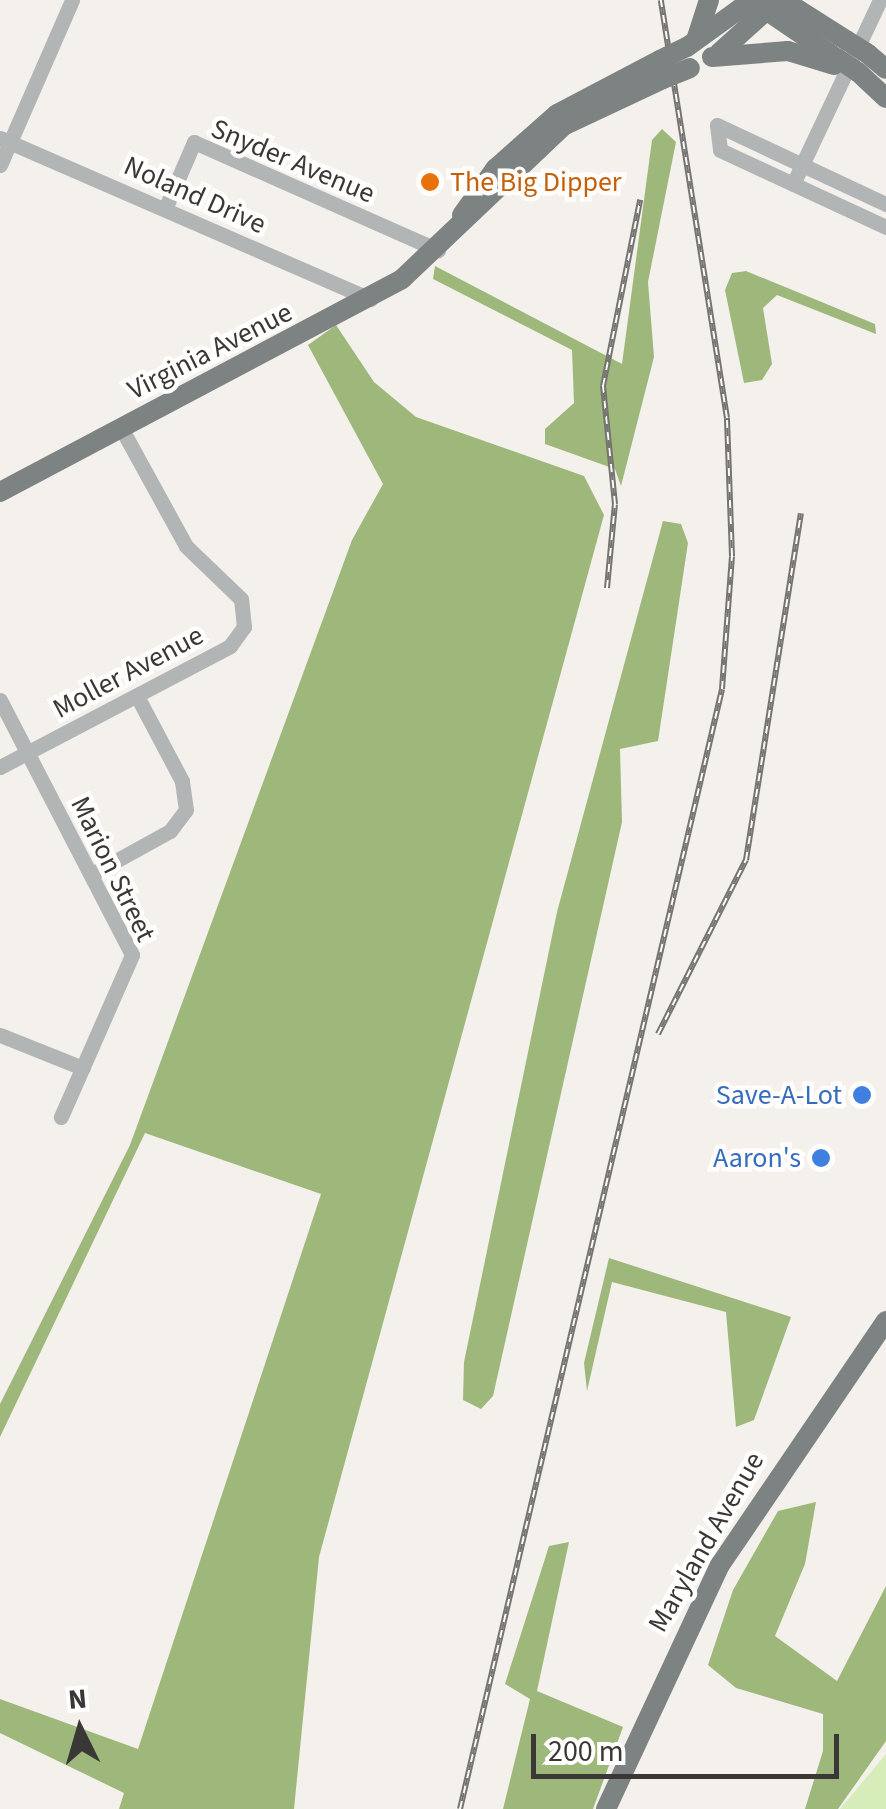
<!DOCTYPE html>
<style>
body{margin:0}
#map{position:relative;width:886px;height:1809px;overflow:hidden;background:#f4f0eb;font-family:"Source Sans 3",sans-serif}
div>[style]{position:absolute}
.green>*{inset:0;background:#d6ecb9}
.forest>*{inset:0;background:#9eb87b}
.minor>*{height:15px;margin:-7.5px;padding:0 7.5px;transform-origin:7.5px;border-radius:7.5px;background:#b2b5b5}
.major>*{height:20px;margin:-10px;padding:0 10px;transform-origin:10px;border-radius:10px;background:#7d8283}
.rail>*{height:6px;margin-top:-3px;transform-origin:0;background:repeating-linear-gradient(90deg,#fffefd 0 8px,#767471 0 16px);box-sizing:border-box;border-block:2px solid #767471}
.major-bridge>*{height:20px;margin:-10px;padding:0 10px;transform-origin:10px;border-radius:10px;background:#7d8283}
.dots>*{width:28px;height:28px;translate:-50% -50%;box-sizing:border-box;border:5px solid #fffefd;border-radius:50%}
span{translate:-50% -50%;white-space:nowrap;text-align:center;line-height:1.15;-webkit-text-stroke:9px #fffefd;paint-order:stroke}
.street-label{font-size:28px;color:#393836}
.food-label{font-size:28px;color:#c56008}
.left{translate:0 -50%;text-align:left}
.shop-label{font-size:28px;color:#366cbe}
.right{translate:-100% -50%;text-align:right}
.north{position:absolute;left:30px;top:1679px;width:100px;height:100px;-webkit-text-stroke:8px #fffefd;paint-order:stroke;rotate:355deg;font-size:28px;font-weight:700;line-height:40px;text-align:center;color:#393836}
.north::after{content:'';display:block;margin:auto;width:35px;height:45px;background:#393836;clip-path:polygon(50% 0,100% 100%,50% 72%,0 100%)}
.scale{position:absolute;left:531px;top:1734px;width:308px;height:45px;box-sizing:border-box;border:5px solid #393836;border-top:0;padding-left:12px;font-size:30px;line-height:35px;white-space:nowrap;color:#393836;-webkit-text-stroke:8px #fffefd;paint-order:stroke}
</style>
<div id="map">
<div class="green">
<i style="clip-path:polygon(886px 1754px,886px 1809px,840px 1809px)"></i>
</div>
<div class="forest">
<i style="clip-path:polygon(662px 129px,676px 142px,648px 282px,654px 357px,621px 486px,615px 469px,545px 444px,545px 429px,574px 403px,572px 350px,433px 279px,435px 266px,622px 364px,652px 140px)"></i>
<i style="clip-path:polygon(746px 271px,875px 324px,876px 334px,777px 295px,763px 308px,772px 364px,762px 380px,744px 383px,725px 290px,732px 273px)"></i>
<i style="clip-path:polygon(336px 325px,374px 382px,416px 417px,584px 476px,604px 515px,319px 1557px,294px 1809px,119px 1809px,124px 1793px,0 1733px,0 1699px,138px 1749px,321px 1194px,145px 1133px,0 1437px,0 1404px,130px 1145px,352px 540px,383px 484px,308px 345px)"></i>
<i style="clip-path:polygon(663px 521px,681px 524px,688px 543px,658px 741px,620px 749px,622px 822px,493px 1396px,481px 1409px,463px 1400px,464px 1362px,557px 912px)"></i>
<i style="clip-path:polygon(609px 1258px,791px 1317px,754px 1420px,736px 1427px,726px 1312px,612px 1282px,587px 1391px,584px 1363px)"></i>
<i style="clip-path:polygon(816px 1502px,805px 1564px,775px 1636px,837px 1681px,886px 1586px,886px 1741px,838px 1809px,805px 1809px,823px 1751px,823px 1714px,736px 1688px,708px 1665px,733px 1590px,778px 1511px)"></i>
<i style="clip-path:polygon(569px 1542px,537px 1691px,623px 1727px,593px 1809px,503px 1809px,530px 1699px,505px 1684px,549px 1546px)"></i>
</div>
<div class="minor">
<i style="left:717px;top:125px;width:25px;rotate:83deg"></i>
<i style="left:720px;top:150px;width:183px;rotate:24.9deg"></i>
<i style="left:717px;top:125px;width:187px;rotate:25.1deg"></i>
<i style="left:0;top:138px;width:404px;rotate:23.5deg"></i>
<i style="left:0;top:165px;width:180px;rotate:-66.4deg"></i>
<i style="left:793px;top:184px;width:204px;rotate:-64.7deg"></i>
<i style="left:165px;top:209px;width:73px;rotate:-66.6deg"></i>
<i style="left:194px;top:142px;width:267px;rotate:23.9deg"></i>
<i style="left:0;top:700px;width:287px;rotate:62.6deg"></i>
<i style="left:132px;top:955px;width:177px;rotate:113.7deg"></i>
<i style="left:0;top:767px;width:260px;rotate:-27.7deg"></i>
<i style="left:230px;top:646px;width:24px;rotate:-54deg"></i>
<i style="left:244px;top:627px;width:28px;rotate:-96deg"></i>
<i style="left:241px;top:599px;width:76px;rotate:-136.1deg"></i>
<i style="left:186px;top:546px;width:135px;rotate:-118.8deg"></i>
<i style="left:92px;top:874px;width:89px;rotate:-28.9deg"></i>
<i style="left:170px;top:831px;width:26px;rotate:-53deg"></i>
<i style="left:186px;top:810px;width:29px;rotate:-98deg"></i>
<i style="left:182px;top:781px;width:96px;rotate:-117.9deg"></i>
<i style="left:0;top:1035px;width:89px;rotate:21.7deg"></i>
</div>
<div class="major">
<i style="left:751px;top:0;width:98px;rotate:34.2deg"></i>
<i style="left:783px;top:0;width:75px;rotate:32.4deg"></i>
<i style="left:696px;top:40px;width:42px;rotate:-72deg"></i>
<i style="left:687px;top:47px;width:80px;rotate:-35.9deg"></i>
<i style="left:719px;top:53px;width:79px;rotate:-41.9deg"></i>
<i style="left:868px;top:54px;width:23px;rotate:40deg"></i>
<i style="left:712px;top:57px;width:76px;rotate:-4.5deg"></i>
<i style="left:788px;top:51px;width:48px;rotate:16.9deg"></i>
<i style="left:858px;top:72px;width:38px;rotate:43deg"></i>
<i style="left:462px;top:215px;width:57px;rotate:-54.3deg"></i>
<i style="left:495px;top:169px;width:83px;rotate:-41.6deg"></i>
<i style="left:557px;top:114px;width:116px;rotate:-27.7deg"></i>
<i style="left:0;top:492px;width:455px;rotate:-27.9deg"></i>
<i style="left:402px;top:279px;width:222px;rotate:-43.5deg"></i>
<i style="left:563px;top:126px;width:110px;rotate:-25.2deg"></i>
<i style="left:606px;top:1809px;width:269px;rotate:-65deg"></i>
<i style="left:720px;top:1565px;width:295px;rotate:-55.8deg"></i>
</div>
<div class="rail">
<i style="left:607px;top:588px;width:84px;rotate:-84.6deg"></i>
<i style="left:615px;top:504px;width:119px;rotate:-95.8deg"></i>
<i style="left:603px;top:386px;width:190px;rotate:-78.7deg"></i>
<i style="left:658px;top:1034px;width:195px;rotate:-63.2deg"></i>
<i style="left:746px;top:860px;width:351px;rotate:-81deg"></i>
<i style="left:460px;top:1809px;width:1150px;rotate:-76.83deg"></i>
<i style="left:722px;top:689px;width:133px;rotate:-85.7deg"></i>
<i style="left:732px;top:556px;width:138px;rotate:-92.1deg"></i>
<i style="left:727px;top:418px;width:423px;rotate:-99deg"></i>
</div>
<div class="major-bridge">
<i style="left:846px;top:40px;width:26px;rotate:32deg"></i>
<i style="left:837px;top:58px;width:25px;rotate:34deg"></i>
<i style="left:660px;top:60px;width:30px;rotate:-26deg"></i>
<i style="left:663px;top:79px;width:29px;rotate:-22deg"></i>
</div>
<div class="dots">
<i style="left:430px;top:182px;background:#e8710a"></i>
<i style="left:862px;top:1095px;background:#3f7fe0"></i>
<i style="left:821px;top:1158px;background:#3f7fe0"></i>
</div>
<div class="street-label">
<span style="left:293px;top:161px;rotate:23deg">Snyder Avenue</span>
<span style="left:195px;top:195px;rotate:24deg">Noland Drive</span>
<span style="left:210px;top:351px;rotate:-27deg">Virginia Avenue</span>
<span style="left:128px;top:672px;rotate:-28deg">Moller Avenue</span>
<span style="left:113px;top:869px;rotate:64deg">Marion Street</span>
<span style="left:706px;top:1542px;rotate:-60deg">Maryland Avenue</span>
</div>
<div class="food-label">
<span class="left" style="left:450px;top:182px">The Big Dipper</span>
</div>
<div class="shop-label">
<span class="right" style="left:842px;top:1095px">Save-A-Lot</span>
<span class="right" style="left:801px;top:1158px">Aaron's</span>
</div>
<div class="north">N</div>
<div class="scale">200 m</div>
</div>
